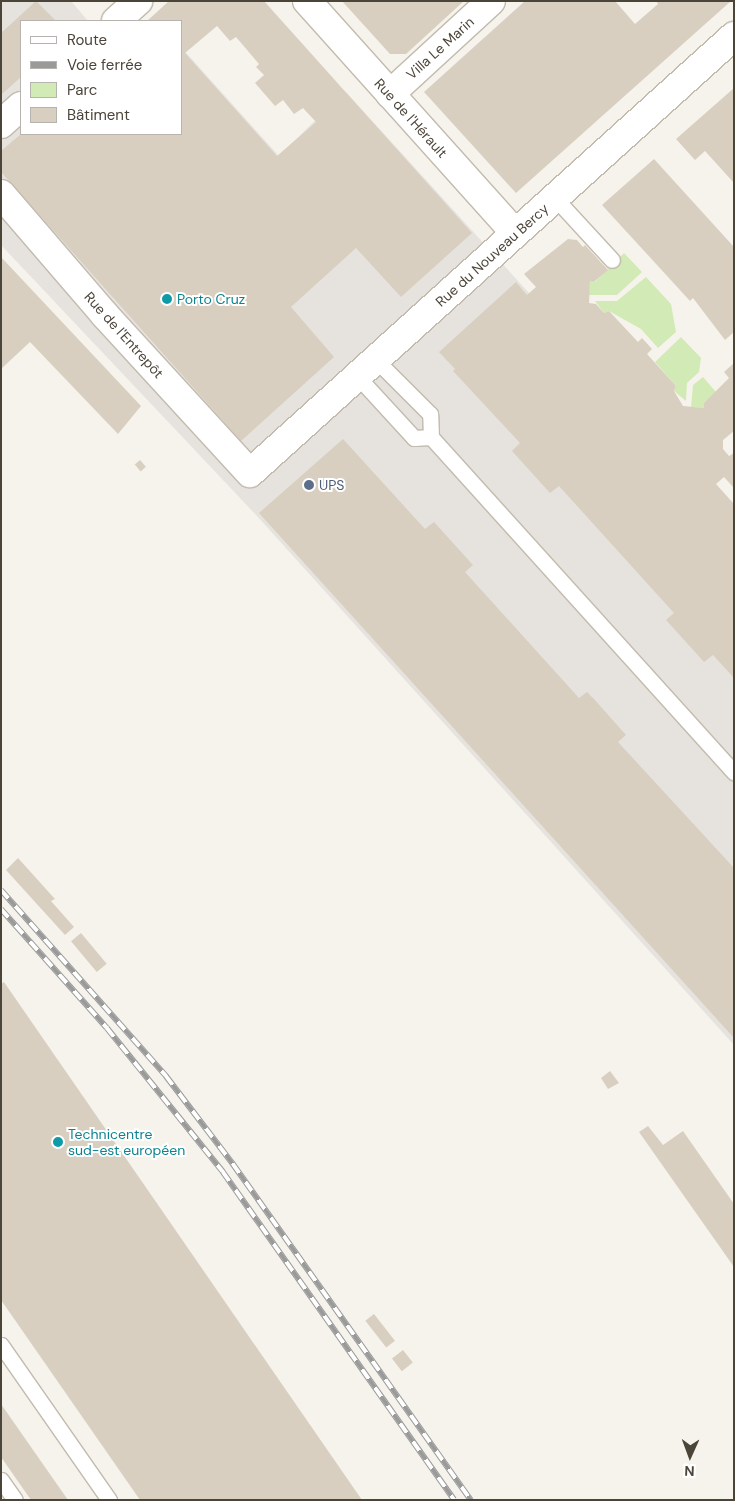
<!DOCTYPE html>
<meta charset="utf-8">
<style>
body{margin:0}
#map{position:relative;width:735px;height:1501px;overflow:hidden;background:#f6f3ec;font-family:"DM Sans",sans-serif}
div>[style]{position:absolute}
.industrial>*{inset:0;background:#e6e2dd}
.green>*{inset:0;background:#d2eab5}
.building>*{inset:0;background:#d8cfc1;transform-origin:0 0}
.roads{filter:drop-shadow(1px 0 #c2bbae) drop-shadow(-1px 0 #c2bbae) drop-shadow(0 1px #c2bbae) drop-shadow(0 -1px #c2bbae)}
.service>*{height:15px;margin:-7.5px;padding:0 7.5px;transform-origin:7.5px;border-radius:7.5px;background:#fff}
.minor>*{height:28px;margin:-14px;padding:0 14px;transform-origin:14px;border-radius:14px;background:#fff}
.rail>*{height:5.5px;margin-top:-2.75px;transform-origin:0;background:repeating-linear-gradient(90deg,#fff 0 11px,#9a9a9a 0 22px);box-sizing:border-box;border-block:1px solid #9a9a9a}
.dots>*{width:14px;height:14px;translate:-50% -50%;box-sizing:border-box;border:2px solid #fff;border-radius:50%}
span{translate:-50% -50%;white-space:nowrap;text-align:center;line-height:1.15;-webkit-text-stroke:4px #fff;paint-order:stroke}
.street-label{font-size:14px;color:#4b4439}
.culture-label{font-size:14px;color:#0d838f}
.left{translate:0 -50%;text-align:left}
.service-label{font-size:14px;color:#4e5e75}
.frame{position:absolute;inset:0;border:2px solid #4b4439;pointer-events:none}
.legend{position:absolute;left:20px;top:20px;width:162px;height:115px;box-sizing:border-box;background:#fff;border:1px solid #b7b4b0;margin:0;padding:6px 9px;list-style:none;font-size:15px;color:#4b4439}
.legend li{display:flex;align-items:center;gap:10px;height:25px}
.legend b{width:25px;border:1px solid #b7b4b0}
.north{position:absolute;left:665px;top:1431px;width:50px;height:50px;-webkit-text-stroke:4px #fff;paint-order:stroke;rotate:182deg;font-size:14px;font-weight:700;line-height:20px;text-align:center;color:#4b4439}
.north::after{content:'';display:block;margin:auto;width:18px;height:22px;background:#4b4439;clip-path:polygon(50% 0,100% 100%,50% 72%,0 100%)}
</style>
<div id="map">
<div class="industrial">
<i style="clip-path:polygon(1px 1px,71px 1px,88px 21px,21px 21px,21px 134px,181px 134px,181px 47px,279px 156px,345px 91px,734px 518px,734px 1045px,257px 516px,1px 245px)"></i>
</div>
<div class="green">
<i style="clip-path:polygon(624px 253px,642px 272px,617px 295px,589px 295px,590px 281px,595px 282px)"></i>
<i style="clip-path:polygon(646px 277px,671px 304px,676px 332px,658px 348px,641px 329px,609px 311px,604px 313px,595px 301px,617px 301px)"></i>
<i style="clip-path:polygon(681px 337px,701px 358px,699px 372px,687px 383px,686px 401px,674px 391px,676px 386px,655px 362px)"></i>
<i style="clip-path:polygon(703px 377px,716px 392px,704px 403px,704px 408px,691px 407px,693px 385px)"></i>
</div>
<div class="building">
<i style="clip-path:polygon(36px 1px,56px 21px,21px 21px,21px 77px,1px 95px,1px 33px)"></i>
<i style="clip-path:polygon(evenodd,169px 1px,264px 1px,472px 233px,401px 297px,356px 248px,291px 307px,334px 357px,241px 441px,1px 172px,1px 151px,21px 134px,181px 134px,181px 21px,147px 21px,169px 1px,217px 26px,230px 41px,236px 37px,259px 64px,256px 67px,264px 75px,255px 83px,275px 106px,283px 100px,294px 114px,303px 108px,316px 122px,277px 156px,185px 53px,217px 26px)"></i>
<i style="clip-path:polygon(342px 1px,464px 1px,406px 54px,390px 54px)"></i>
<i style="clip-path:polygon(525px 1px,615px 1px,635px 24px,658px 4px,656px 1px,731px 1px,516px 193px,424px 92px)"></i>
<i style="clip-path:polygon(734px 88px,734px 183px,705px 151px,695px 160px,676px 139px)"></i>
<i style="clip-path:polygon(654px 159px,734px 247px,734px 332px,725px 340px,693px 298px,690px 301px,602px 205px)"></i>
<i style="clip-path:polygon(568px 239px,577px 240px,583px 247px,585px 245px,608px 270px,594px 282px,590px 281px,589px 303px,596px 304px,604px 313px,609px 311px,638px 342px,642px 338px,652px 349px,647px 354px,676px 386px,674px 391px,683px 406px,704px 408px,704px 403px,729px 378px,724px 372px,734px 363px,734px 431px,723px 440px,723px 449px,729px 456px,734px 453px,734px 488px,724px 477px,716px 484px,734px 504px,734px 678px,713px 655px,704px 662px,666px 620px,674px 613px,559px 486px,550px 493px,512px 451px,520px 443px,453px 371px,455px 369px,439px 352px,516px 282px,527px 295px,536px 287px,524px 274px)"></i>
<i style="clip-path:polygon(1px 257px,141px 406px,118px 434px,30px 342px,1px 369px)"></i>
<i style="clip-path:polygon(343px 439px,425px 529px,434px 522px,473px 565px,465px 572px,579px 698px,587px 692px,594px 699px,626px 735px,618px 742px,734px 868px,734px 1038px,259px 513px)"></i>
<i style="left:140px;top:460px;width:9px;height:7px;rotate:49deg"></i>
<i style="clip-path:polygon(18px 858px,55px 899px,51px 901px,74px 927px,65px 935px,6px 870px)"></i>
<i style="left:81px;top:933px;width:40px;height:13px;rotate:50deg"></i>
<i style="clip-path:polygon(4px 982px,362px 1500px,140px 1500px,1px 1300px,1px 984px)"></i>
<i style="clip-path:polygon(610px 1071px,619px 1083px,608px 1089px,601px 1078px)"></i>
<i style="clip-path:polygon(648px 1126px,663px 1145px,683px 1131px,734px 1204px,734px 1267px,639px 1132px)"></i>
<i style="left:374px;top:1314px;width:34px;height:11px;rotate:52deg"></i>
<i style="left:403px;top:1350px;width:16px;height:14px;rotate:52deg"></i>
<i style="clip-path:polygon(1px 1404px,68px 1500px,31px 1500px,1px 1457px)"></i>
</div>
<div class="roads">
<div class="service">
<i style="left:555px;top:198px;width:84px;rotate:47.4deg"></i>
<i style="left:358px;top:377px;width:83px;rotate:47.4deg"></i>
<i style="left:414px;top:438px;width:17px;rotate:-3deg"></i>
<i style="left:431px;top:437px;width:23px;rotate:-92deg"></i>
<i style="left:430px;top:414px;width:75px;rotate:-135deg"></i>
<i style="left:431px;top:437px;width:452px;rotate:47.9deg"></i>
<i style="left:1px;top:1345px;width:189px;rotate:55.1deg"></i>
<i style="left:1px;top:1480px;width:24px;rotate:55deg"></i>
</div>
<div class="minor">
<i style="left:307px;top:1px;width:312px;rotate:48.1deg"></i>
<i style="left:116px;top:21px;width:30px;rotate:-42deg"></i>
<i style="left:390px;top:94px;width:137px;rotate:-42.6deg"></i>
<i style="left:1px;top:124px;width:27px;rotate:-42deg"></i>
<i style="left:1px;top:194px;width:160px;rotate:49.3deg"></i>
<i style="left:105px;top:315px;width:214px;rotate:47.5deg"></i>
<i style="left:250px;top:473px;width:652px;rotate:-42.08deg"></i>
</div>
</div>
<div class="rail">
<i style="left:1px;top:890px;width:249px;rotate:48.4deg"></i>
<i style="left:166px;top:1076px;width:111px;rotate:52.7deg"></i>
<i style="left:233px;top:1164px;width:412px;rotate:54.7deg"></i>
<i style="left:1px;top:909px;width:159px;rotate:48.3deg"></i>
<i style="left:107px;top:1028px;width:185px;rotate:51.1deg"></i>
<i style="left:223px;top:1172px;width:401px;rotate:54.8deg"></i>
</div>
<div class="dots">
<i style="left:167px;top:299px;background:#0f9aa8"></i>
<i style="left:309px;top:485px;background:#5c6f8a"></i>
<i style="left:58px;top:1142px;background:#0f9aa8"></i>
</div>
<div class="street-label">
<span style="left:440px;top:48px;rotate:-42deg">Villa Le Marin</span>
<span style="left:411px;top:118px;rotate:48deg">Rue de l'Hérault</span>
<span style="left:492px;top:255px;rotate:-42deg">Rue du Nouveau Bercy</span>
<span style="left:124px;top:335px;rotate:48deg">Rue de l'Entrepôt</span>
</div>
<div class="culture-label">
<span class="left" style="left:177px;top:299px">Porto Cruz</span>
<span class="left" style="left:68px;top:1142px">Technicentre<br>sud-est européen</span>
</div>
<div class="service-label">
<span class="left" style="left:319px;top:485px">UPS</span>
</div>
<div class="frame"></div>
<ul class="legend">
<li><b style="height:6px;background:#fff"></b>Route</li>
<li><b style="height:6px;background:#9a9a9a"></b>Voie ferrée</li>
<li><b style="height:14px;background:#d2eab5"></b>Parc</li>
<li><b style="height:14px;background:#d8cfc1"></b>Bâtiment</li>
</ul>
<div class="north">N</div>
</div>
